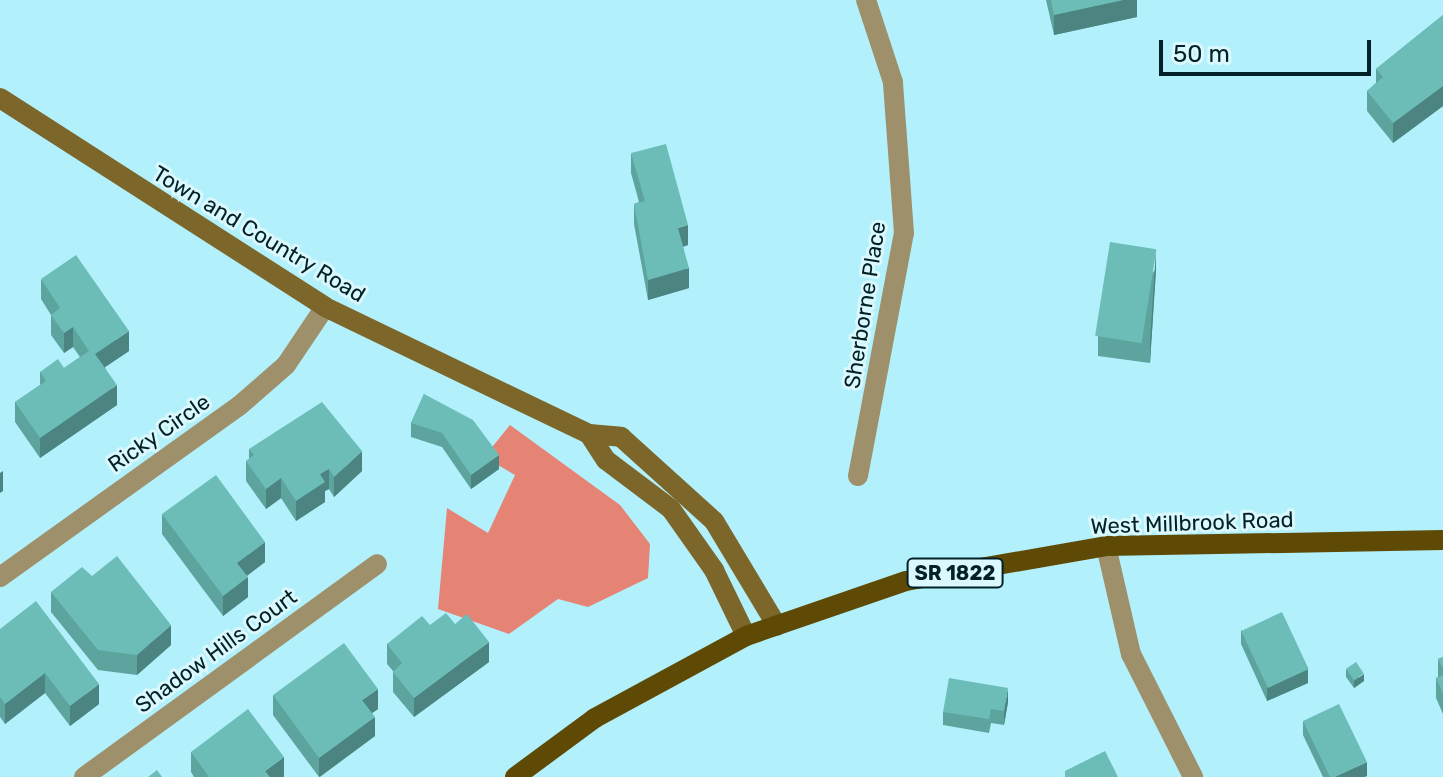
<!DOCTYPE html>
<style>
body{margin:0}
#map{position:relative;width:1443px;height:777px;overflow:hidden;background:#b2f1fc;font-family:Rubik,sans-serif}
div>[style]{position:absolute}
.forest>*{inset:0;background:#e58374}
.street>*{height:20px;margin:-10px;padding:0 10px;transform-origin:10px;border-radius:10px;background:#9e906a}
.secondary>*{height:20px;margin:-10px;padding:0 10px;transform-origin:10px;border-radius:10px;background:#7c662a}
.primary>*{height:20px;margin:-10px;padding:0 10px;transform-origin:10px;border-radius:10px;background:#5f4a05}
.wall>*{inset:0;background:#5da39e}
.shaded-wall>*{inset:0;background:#4c8481}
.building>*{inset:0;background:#6cbdb8;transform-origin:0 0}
span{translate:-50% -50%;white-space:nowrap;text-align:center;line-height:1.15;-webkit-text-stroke:6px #daf8fd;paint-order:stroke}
.shield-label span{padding:2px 6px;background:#daf8fd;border:2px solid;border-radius:6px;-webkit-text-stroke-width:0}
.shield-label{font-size:20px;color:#002126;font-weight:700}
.street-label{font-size:22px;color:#002126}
.scale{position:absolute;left:1159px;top:40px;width:212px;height:36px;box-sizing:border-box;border:4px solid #002126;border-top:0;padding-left:10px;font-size:24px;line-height:28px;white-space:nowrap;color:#002126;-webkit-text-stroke:6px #daf8fd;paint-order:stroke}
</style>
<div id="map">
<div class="forest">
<i style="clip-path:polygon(510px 425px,620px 505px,650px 544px,648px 578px,588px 607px,558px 599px,509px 634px,438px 609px,447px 508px,488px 533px,515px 475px,484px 457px)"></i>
</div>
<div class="street">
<i style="left:858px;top:476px;width:247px;rotate:-79.3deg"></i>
<i style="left:904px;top:233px;width:151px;rotate:-94.2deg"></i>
<i style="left:893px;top:82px;width:86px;rotate:-108.2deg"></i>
<i style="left:1106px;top:546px;width:111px;rotate:77deg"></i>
<i style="left:1131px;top:654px;width:138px;rotate:63.2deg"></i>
<i style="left:0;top:577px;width:294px;rotate:-35.6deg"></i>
<i style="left:239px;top:406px;width:62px;rotate:-41.1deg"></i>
<i style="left:286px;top:365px;width:70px;rotate:-56.1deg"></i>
<i style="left:84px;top:777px;width:362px;rotate:-36deg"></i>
</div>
<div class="secondary">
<i style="left:0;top:98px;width:386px;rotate:32.7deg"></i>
<i style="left:325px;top:307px;width:293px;rotate:25.7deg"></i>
<i style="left:589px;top:434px;width:32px;rotate:5deg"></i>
<i style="left:621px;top:437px;width:125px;rotate:42.1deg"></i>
<i style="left:714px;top:521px;width:122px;rotate:59deg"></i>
<i style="left:589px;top:434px;width:31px;rotate:57deg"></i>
<i style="left:606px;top:460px;width:81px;rotate:37deg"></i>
<i style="left:671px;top:509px;width:75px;rotate:54.8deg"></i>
<i style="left:714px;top:570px;width:73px;rotate:64.1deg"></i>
</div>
<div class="primary">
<i style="left:515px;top:777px;width:99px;rotate:-36.4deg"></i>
<i style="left:595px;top:718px;width:172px;rotate:-28.5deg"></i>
<i style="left:746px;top:636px;width:169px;rotate:-19deg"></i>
<i style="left:906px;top:581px;width:203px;rotate:-9.9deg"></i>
<i style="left:1106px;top:546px;width:337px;rotate:-1deg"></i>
</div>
<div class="wall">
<i style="clip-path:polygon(1046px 0,1137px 0,1137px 17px,1054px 35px)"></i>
<i style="clip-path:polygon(1443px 15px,1443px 106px,1393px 143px,1367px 111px,1367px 91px,1376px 83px,1376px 69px)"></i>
<i style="clip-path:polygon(631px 153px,688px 245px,683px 247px,689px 288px,648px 300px,634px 224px,634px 204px,639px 202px,631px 173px)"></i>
<i style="clip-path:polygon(1156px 269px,1150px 363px,1098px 356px,1098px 336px)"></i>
<i style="clip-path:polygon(41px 279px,129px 351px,105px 367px,117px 405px,40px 458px,15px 422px,15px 402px,40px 385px,40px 372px,64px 368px,80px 357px,73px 347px,64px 353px,51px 335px,51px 315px,41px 299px)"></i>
<i style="clip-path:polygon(424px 394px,499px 469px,471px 489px,442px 447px,411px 437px,411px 423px)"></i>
<i style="clip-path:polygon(249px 449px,362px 471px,334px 497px,329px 489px,325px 491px,325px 502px,296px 521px,281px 498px,266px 509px,246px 481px,246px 461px,249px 459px)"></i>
<i style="clip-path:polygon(162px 514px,265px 562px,247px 576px,248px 597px,223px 616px,162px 534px)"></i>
<i style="clip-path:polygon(51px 592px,171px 645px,137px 675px,98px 670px,51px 612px)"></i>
<i style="clip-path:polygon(430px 625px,489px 662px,414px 717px,393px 692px,393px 671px,387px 664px,387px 644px)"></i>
<i style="clip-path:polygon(0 629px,99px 704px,70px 726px,45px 693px,5px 724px,0 717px)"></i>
<i style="clip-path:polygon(1241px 630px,1308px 683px,1267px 701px,1241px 644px)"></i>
<i style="clip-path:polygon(1443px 657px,1443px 714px,1436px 698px,1436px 678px,1438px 677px,1438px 659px)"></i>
<i style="clip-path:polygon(1346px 669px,1364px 681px,1354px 688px,1346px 677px)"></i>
<i style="clip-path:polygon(273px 695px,378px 709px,372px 713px,375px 736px,320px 777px,319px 777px,273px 715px)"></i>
<i style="clip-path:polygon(1008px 702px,1004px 725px,991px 723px,989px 733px,943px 725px,943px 712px)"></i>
<i style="clip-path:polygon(1303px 721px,1367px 776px,1364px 777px,1323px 777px,1303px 735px)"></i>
<i style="clip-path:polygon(191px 752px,284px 777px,194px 777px,191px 772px)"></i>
</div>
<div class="shaded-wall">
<i style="clip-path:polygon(1123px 0,1137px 0,1137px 17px,1054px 35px,1054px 15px)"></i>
<i style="clip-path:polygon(1443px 86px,1443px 106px,1393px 143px,1393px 123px)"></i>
<i style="clip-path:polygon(688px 225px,688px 245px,678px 248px,678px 228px)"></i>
<i style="clip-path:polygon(1156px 249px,1156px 269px,1150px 363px,1150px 343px)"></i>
<i style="clip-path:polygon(689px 268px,689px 288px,648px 300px,648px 280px)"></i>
<i style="clip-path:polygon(73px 327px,73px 347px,64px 353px,64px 333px)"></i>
<i style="clip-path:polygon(129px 331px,129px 351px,95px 374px,95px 354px)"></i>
<i style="clip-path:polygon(117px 385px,117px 405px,40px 458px,40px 438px)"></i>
<i style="clip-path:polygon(362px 451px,362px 471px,334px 497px,334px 477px)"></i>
<i style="clip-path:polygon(499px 455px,499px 469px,471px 489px,471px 475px)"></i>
<i style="clip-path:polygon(329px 469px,329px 489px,325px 491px,325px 502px,296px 521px,296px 501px,320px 474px)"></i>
<i style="clip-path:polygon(3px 471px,3px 491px,0 493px,0 473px)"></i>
<i style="clip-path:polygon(281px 478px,281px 498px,266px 509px,266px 489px)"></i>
<i style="clip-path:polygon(265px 542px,265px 562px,237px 583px,237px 563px)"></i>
<i style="clip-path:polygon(248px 577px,248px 597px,223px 616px,223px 596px)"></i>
<i style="clip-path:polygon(171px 625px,171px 645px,137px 675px,137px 655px)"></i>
<i style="clip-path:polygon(489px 642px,489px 662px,414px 717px,414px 698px)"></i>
<i style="clip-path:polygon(1308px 669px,1308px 683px,1267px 701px,1267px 687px)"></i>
<i style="clip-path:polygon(45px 673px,45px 693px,5px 724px,5px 704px)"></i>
<i style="clip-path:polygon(1364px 674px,1364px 681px,1354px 688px,1354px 681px)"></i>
<i style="clip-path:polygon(99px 684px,99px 704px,70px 726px,70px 706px)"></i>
<i style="clip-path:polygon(1008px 688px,1008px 702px,1004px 725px,1004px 711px)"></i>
<i style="clip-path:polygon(378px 689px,378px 709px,362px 720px,362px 700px)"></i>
<i style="clip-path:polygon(375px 717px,375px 736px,319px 777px,319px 758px)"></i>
<i style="clip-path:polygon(284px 757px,284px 777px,265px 777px,265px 771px)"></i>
<i style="clip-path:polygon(1367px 762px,1367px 776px,1364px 777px,1335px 777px)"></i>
</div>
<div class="building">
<i style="clip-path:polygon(1051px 0,1123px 0,1054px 15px)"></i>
<i style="clip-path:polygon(1443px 15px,1443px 86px,1393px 123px,1367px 91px,1383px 77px,1376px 69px)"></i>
<i style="clip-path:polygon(666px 144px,688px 225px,678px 228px,689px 268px,648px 280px,634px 204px,645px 201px,631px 153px)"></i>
<i style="left:1110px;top:242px;width:47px;height:95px;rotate:9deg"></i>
<i style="clip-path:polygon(76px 255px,129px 331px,95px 354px,117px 385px,40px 438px,15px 402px,46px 381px,40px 372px,58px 359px,64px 368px,89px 351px,73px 327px,64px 333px,51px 315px,60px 308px,41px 279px)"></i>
<i style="clip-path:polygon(424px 394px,473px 420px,499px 455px,471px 475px,442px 433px,411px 423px)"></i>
<i style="clip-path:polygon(322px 402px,362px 451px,334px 477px,329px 469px,320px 474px,325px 482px,296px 501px,281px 478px,266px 489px,246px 461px,254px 455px,249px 449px)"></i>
<i style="clip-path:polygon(216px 475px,265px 542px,237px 563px,248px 577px,223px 596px,162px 514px)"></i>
<i style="clip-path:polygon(117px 556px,171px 625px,137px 655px,98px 650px,51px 592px,82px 567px,92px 576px)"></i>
<i style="clip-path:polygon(36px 601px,99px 684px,70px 706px,45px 673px,5px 704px,0 697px,0 629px)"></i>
<i style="left:1282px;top:612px;width:63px;height:45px;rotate:65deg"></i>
<i style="clip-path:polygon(446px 613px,455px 624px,467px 614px,489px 642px,414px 698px,393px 672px,402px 663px,387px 644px,422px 616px,430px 625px)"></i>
<i style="clip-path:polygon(344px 643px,378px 689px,362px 700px,375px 717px,319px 758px,273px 695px)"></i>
<i style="clip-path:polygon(1443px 657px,1443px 669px,1438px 659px)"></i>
<i style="left:1356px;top:662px;width:14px;height:12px;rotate:56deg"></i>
<i style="clip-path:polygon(1443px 675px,1443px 694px,1436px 678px)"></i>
<i style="clip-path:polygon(949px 678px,1008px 688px,1004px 711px,991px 709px,989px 719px,943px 712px)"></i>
<i style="clip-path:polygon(1339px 704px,1367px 762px,1335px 777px,1330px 777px,1303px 721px)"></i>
<i style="clip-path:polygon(248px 709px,284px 757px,265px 771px,270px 777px,209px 777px,191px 752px)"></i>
<i style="clip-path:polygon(1105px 751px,1118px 777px,1065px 777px,1065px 771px)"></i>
<i style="clip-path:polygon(157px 770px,162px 777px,148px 777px)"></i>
</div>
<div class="shield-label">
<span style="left:955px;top:573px">SR 1822</span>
</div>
<div class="street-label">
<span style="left:259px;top:234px;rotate:31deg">Town and Country Road</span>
<span style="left:865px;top:305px;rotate:-81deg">Sherborne Place</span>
<span style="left:159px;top:433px;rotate:-35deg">Ricky Circle</span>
<span style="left:1192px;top:523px;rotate:-2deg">West Millbrook Road</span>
<span style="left:216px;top:651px;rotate:-36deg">Shadow Hills Court</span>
</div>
<div class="scale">50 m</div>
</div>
